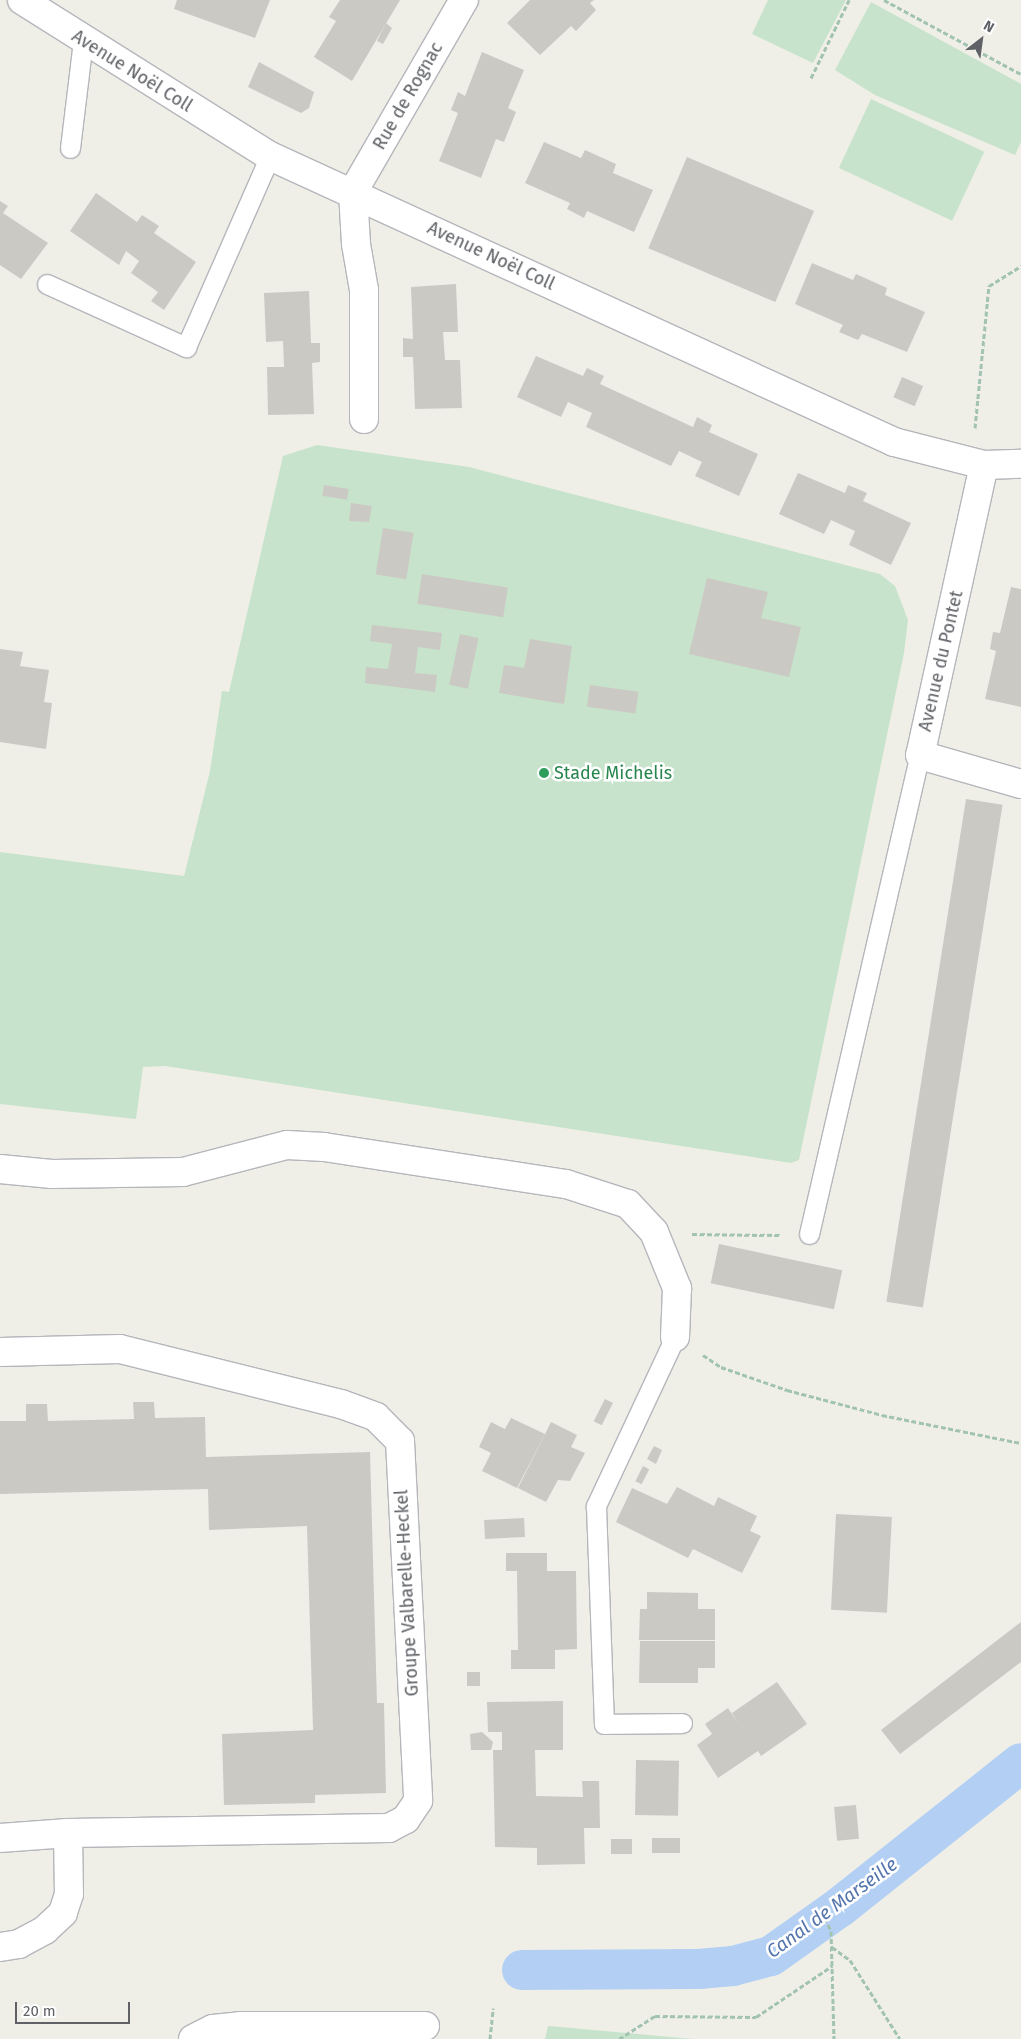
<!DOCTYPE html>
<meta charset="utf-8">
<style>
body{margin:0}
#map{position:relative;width:1021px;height:2039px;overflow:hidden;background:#efefe8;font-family:"Fira Sans",sans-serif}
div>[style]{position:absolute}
.green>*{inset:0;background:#c8e3cb;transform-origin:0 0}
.canal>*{height:40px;margin:-20px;padding:0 20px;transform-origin:20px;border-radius:20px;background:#b3d0f4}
.building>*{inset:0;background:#cbc9c4;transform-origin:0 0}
.path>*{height:3px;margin-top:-1.5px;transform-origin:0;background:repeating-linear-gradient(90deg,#a2c3b0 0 5px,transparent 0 7.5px)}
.roads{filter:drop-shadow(1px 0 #b5b6bb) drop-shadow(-1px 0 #b5b6bb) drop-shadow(0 1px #b5b6bb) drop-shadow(0 -1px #b5b6bb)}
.service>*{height:19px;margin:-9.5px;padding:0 9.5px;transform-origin:9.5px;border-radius:9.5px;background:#fff}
.minor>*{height:28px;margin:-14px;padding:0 14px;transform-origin:14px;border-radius:14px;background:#fff}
.dots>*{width:14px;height:14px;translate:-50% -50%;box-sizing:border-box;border:2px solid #fff;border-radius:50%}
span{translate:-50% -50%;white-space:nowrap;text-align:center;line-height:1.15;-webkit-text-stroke:5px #fff;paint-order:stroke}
.street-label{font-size:18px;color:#5f6166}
.leisure-label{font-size:18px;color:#27864d}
.left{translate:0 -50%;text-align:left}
.water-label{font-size:19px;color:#5475ad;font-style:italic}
.north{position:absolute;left:956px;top:15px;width:50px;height:50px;-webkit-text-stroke:4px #fff;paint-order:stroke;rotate:30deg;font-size:14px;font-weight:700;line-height:20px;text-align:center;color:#5f6166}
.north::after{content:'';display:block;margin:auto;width:18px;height:22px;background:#5f6166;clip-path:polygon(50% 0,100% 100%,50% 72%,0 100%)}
.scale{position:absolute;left:15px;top:2002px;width:115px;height:22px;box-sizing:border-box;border:2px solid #5f6166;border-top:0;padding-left:6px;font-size:15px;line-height:18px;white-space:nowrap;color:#5f6166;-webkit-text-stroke:4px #fff;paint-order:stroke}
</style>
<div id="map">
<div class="green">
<i style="clip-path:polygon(768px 0,846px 0,813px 63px,752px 34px)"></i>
<i style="clip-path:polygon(871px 2px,1021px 84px,1021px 142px,1015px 155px,875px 95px,835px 70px)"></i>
<i style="left:871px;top:99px;width:125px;height:76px;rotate:25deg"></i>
<i style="clip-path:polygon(317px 445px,469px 467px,880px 574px,895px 586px,908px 620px,904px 653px,799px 1160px,791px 1163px,165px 1066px,143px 1067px,136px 1119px,0 1104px,0 852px,184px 876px,210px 771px,222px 691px,229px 692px,283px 456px)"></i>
<i style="clip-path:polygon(548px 2026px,549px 2026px,693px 2039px,545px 2039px)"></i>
</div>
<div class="canal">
<i style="left:522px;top:1970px;width:177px;rotate:-0.3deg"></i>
<i style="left:699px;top:1969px;width:34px;rotate:-5deg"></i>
<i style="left:733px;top:1966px;width:39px;rotate:-15deg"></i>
<i style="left:771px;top:1956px;width:85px;rotate:-35.4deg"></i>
<i style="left:840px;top:1907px;width:231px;rotate:-38.5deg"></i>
</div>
<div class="building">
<i style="clip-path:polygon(177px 0,270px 0,255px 38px,174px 9px)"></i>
<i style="clip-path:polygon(340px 0,400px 0,352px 81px,314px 57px,336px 21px,329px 17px)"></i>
<i style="clip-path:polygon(530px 0,594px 0,590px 3px,596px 10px,576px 31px,571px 26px,540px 55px,507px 23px)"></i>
<i style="clip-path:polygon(386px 23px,392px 28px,383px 44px,377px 41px)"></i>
<i style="clip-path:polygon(482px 52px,524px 70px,508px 108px,516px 112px,504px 142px,496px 139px,481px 178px,439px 161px,458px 113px,451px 110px,458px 92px,465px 96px)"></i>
<i style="clip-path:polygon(259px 62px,314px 92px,309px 108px,301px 113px,248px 87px)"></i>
<i style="clip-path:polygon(544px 142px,581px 158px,585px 150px,616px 164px,613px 173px,653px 190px,634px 232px,587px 211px,584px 218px,567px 209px,570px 203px,525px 183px)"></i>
<i style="left:687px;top:157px;width:138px;height:99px;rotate:23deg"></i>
<i style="clip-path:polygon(96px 193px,137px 222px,142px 215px,159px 226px,154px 233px,196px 262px,164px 310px,151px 301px,158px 292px,131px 273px,139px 261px,126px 251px,119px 265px,70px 231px)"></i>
<i style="clip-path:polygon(0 201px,8px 206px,3px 213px,48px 243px,21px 279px,0 265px)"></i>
<i style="clip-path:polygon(812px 263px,853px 280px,856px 274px,887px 288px,885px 295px,925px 312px,907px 352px,862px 334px,858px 340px,839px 332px,843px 325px,795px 304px)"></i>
<i style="clip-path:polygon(456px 284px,458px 332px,443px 332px,445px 360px,460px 360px,462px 408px,415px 409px,413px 357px,403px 357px,403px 338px,413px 339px,411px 287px)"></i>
<i style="clip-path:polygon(309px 291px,311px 343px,320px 343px,320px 362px,312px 363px,314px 414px,268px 415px,267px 367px,284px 367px,283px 341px,266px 342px,264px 293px)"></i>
<i style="clip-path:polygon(536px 356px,583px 376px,587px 368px,604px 376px,600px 384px,693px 427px,697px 417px,712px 425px,709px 432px,758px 454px,739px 496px,695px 476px,702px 462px,679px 451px,671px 466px,586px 427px,592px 413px,568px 402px,561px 417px,517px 397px)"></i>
<i style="left:902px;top:377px;width:23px;height:22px;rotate:23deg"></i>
<i style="clip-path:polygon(798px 473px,845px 493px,848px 485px,867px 493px,863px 501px,911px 523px,891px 565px,849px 545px,855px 531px,831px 520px,824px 534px,779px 514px)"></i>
<i style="left:324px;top:485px;width:25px;height:11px;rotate:9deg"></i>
<i style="clip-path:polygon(351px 503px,372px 506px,369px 522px,349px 521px)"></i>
<i style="left:383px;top:528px;width:31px;height:47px;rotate:9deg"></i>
<i style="left:422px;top:574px;width:87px;height:30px;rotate:9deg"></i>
<i style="clip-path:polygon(707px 578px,768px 592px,761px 618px,801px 627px,789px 677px,689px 654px)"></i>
<i style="clip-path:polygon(1011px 587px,1021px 589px,1021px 707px,985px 699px,996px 651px,990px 649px,993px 632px,1000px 633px)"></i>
<i style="clip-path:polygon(372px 625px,442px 633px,440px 650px,418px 647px,415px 673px,437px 675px,435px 692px,365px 683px,366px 667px,388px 669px,392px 644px,370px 641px)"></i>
<i style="left:460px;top:634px;width:19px;height:52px;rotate:12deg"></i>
<i style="clip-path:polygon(530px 639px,572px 646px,564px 704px,499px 693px,504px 665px,524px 668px)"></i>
<i style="clip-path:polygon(0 649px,23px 652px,20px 666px,49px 670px,44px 702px,52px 703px,46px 749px,0 742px)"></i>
<i style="left:590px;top:685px;width:49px;height:22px;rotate:8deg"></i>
<i style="left:966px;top:799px;width:37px;height:509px;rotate:9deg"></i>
<i style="left:719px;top:1244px;width:126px;height:40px;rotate:12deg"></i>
<i style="left:605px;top:1399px;width:9px;height:25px;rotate:27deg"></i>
<i style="clip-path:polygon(133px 1402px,154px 1402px,155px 1418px,205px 1417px,206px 1457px,370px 1452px,377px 1703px,384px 1703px,386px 1793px,315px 1795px,315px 1803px,224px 1805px,222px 1734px,313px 1730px,307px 1526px,209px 1530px,208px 1489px,0 1494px,0 1421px,26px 1421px,26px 1404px,47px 1404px,48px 1421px,134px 1419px)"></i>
<i style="clip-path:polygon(511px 1418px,545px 1434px,517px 1488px,482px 1471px,491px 1453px,479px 1447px,491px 1422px,505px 1429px)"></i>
<i style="clip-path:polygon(551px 1422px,577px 1435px,571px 1447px,585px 1453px,570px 1481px,558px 1480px,546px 1502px,518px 1488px)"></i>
<i style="clip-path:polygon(654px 1446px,662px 1450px,656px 1464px,647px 1459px)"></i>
<i style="left:643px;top:1466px;width:7px;height:17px;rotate:27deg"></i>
<i style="clip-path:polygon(677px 1487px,714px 1506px,718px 1497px,757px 1516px,750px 1531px,761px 1536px,742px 1573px,693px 1549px,688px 1558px,616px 1522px,632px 1488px,667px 1504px)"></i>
<i style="left:836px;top:1514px;width:56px;height:96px;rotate:3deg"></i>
<i style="left:524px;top:1518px;width:19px;height:40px;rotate:87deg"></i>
<i style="clip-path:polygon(506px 1553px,547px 1553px,547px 1571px,576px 1571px,577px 1649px,555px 1650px,555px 1669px,511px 1669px,511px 1650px,518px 1650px,517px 1571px,506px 1571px)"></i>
<i style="clip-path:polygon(647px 1592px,698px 1593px,698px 1609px,715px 1609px,715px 1640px,639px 1640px,640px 1609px,647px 1609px)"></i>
<i style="clip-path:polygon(1021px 1622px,1021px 1662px,900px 1754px,881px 1730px)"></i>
<i style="clip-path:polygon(640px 1641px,715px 1641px,715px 1668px,698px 1668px,698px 1683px,639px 1683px)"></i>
<i style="left:467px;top:1672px;width:13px;height:14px"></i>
<i style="clip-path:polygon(777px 1682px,807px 1724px,761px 1756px,758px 1751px,718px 1778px,697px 1745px,712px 1734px,705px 1724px,728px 1708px,738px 1723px,732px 1713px)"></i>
<i style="clip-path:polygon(563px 1701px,563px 1750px,535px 1750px,536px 1796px,583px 1797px,582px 1781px,599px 1781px,600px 1828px,584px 1828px,585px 1864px,537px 1865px,537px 1848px,495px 1847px,493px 1750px,502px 1750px,502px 1732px,488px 1732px,487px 1702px)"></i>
<i style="clip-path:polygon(482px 1732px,493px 1742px,491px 1750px,471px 1750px,470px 1734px)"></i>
<i style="left:636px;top:1760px;width:43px;height:55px;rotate:1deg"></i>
<i style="left:856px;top:1805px;width:34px;height:22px;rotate:85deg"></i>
<i style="left:652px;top:1838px;width:28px;height:15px"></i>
<i style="left:611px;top:1839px;width:21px;height:15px"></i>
</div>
<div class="path">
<i style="left:884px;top:0;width:156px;rotate:28.4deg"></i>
<i style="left:811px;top:78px;width:87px;rotate:-64deg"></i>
<i style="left:975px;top:428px;width:143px;rotate:-84.4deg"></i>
<i style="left:989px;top:286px;width:38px;rotate:-32deg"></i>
<i style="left:692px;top:1234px;width:88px;rotate:0.7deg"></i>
<i style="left:703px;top:1355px;width:22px;rotate:34deg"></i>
<i style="left:721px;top:1367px;width:70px;rotate:19.2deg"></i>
<i style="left:787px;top:1390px;width:98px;rotate:14.7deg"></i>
<i style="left:882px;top:1415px;width:142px;rotate:11.4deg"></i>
<i style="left:821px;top:1911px;width:22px;rotate:63deg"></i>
<i style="left:831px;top:1931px;width:108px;rotate:88.4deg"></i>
<i style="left:832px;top:1947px;width:22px;rotate:36deg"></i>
<i style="left:850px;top:1960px;width:93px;rotate:57.7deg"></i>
<i style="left:490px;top:2039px;width:31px;rotate:-84deg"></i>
<i style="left:619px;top:2039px;width:43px;rotate:-32.6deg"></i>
<i style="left:655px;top:2016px;width:101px;rotate:0.6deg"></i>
<i style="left:756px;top:2017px;width:92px;rotate:-33.9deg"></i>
</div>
<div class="roads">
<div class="service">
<i style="left:70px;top:148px;width:108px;rotate:-83.1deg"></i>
<i style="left:47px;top:284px;width:153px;rotate:24.4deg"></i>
<i style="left:186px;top:347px;width:209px;rotate:-66.3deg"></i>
<i style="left:809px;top:1234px;width:492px;rotate:-77deg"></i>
<i style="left:675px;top:1337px;width:187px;rotate:115.1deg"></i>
<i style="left:596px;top:1506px;width:218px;rotate:87.9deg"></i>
<i style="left:604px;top:1724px;width:78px;rotate:-0.7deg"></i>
</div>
<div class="minor">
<i style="left:22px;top:0;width:293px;rotate:32.2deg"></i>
<i style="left:270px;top:156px;width:686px;rotate:24.62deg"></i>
<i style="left:894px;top:442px;width:93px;rotate:14.3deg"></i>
<i style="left:984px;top:465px;width:37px;rotate:-2deg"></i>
<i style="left:364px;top:419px;width:129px;rotate:-90deg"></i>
<i style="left:364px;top:290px;width:47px;rotate:-99.9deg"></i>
<i style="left:356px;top:244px;width:52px;rotate:-93.3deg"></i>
<i style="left:353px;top:192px;width:222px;rotate:-60deg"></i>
<i style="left:984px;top:465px;width:297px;rotate:102.4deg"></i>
<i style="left:920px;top:755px;width:105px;rotate:16deg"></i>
<i style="left:0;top:1169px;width:52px;rotate:5.5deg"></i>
<i style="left:52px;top:1174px;width:131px;rotate:-0.9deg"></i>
<i style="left:183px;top:1172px;width:107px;rotate:-14.6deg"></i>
<i style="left:287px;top:1145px;width:37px;rotate:3deg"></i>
<i style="left:324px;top:1147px;width:245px;rotate:8.7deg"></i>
<i style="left:566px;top:1184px;width:65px;rotate:17.9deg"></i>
<i style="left:628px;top:1204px;width:38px;rotate:47deg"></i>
<i style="left:654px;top:1232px;width:61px;rotate:67.7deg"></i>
<i style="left:677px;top:1288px;width:49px;rotate:92.3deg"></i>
<i style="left:0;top:1352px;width:120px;rotate:-1.4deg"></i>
<i style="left:120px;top:1349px;width:228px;rotate:14deg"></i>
<i style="left:341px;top:1404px;width:37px;rotate:20deg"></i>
<i style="left:376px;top:1417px;width:34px;rotate:45deg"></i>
<i style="left:400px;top:1441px;width:360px;rotate:87.1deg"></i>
<i style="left:418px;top:1801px;width:22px;rotate:124deg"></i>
<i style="left:406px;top:1819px;width:19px;rotate:152deg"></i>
<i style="left:389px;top:1828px;width:321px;rotate:179.1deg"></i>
<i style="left:0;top:1838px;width:68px;rotate:-4.2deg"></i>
<i style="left:68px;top:1833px;width:61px;rotate:89.1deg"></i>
<i style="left:69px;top:1894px;width:20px;rotate:108deg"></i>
<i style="left:63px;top:1913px;width:25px;rotate:137deg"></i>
<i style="left:45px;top:1930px;width:30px;rotate:152deg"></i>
<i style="left:19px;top:1944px;width:19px;rotate:171deg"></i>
<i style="left:193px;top:2039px;width:22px;rotate:-27deg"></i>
<i style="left:213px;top:2029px;width:27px;rotate:-6deg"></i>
<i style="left:240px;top:2026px;width:185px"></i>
</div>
</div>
<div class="dots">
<i style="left:544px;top:773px;background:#2e9e5b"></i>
</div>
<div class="street-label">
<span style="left:132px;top:71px;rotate:32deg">Avenue Noël Coll</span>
<span style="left:408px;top:96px;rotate:-60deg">Rue de Rognac</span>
<span style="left:491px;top:256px;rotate:25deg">Avenue Noël Coll</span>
<span style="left:941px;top:661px;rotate:-77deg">Avenue du Pontet</span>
<span style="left:407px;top:1593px;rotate:-93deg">Groupe Valbarelle-Heckel</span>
</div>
<div class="leisure-label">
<span class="left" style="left:554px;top:773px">Stade Michelis</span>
</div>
<div class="water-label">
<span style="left:832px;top:1908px;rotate:-36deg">Canal de Marseille</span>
</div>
<div class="north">N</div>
<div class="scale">20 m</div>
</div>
